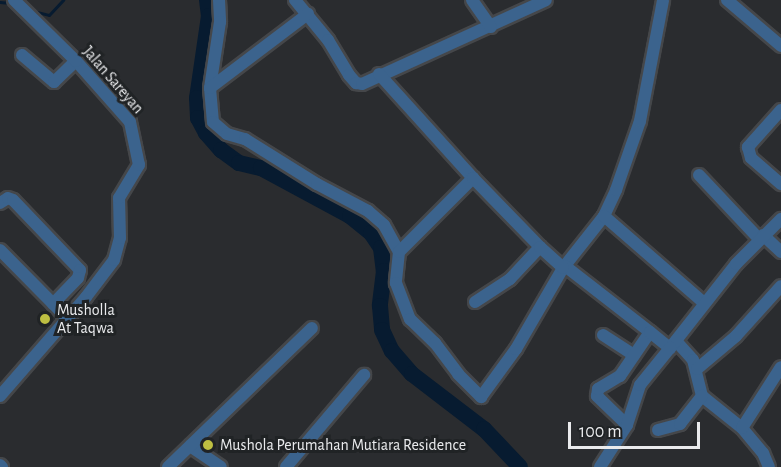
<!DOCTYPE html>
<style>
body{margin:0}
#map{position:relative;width:781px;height:467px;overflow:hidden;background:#2a2c2f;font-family:"Alegreya Sans",sans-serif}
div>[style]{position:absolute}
.stream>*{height:3px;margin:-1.5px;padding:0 1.5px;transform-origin:1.5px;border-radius:1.5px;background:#071b30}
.river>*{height:16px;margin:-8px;padding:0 8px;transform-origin:8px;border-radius:8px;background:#071b30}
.roads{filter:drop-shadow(2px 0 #45474a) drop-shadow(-2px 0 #45474a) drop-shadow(0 2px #45474a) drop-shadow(0 -2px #45474a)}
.minor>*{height:12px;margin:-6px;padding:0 6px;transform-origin:6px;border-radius:6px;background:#3b638d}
.dots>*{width:16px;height:16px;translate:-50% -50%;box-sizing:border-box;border:3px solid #202325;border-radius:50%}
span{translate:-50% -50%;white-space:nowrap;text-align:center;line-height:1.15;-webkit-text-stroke:6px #202325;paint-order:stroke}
.street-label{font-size:16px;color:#eaebed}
.poi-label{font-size:16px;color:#eaebed}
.left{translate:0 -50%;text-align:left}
.scale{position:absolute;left:568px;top:422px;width:132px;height:27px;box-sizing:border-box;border:3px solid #eaebed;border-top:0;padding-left:8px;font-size:18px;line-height:21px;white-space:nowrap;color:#eaebed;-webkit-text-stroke:4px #202325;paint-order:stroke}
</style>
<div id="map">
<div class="stream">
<i style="left:0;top:2px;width:10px;rotate:6deg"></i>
<i style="left:33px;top:11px;width:16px;rotate:14deg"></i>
<i style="left:49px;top:15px;width:21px;rotate:-47deg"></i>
</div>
<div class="river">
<i style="left:207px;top:0;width:16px;rotate:83deg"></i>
<i style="left:209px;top:16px;width:83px;rotate:98.3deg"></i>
<i style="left:197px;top:98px;width:20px;rotate:87deg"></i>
<i style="left:198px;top:118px;width:17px;rotate:62deg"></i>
<i style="left:206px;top:133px;width:23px;rotate:49deg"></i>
<i style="left:221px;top:150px;width:22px;rotate:36deg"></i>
<i style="left:239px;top:163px;width:23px;rotate:13deg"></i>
<i style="left:261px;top:168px;width:101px;rotate:28.3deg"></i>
<i style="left:350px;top:216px;width:27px;rotate:39deg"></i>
<i style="left:371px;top:233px;width:18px;rotate:56deg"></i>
<i style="left:381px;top:248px;width:23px;rotate:83deg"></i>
<i style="left:384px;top:271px;width:35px;rotate:97deg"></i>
<i style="left:380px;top:306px;width:24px;rotate:85deg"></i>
<i style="left:382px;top:330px;width:23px;rotate:65deg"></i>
<i style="left:392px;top:351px;width:30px;rotate:49deg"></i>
<i style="left:412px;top:374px;width:91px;rotate:37.4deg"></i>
<i style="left:484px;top:429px;width:52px;rotate:46.5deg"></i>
</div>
<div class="roads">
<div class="minor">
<i style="left:219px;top:0;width:22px;rotate:87deg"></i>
<i style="left:220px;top:22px;width:67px;rotate:98.6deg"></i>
<i style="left:210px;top:88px;width:34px;rotate:85deg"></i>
<i style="left:213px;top:122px;width:18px;rotate:41deg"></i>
<i style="left:227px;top:134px;width:19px;rotate:16deg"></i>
<i style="left:245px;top:139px;width:85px;rotate:32deg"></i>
<i style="left:317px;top:184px;width:58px;rotate:27.9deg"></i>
<i style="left:368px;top:211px;width:21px;rotate:41deg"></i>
<i style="left:384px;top:225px;width:31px;rotate:61deg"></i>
<i style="left:399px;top:252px;width:31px;rotate:96deg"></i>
<i style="left:396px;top:283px;width:39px;rotate:69deg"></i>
<i style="left:410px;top:319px;width:35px;rotate:44deg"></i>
<i style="left:435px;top:343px;width:39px;rotate:53deg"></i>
<i style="left:458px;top:374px;width:33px;rotate:45deg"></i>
<i style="left:481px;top:397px;width:59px;rotate:-53.9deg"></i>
<i style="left:516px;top:349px;width:94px;rotate:-59.9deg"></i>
<i style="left:563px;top:268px;width:66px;rotate:-51.7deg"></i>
<i style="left:604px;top:216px;width:29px;rotate:-65deg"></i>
<i style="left:616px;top:190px;width:73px;rotate:-70.8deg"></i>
<i style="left:640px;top:121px;width:123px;rotate:-79.2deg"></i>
<i style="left:295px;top:0;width:52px;rotate:50.5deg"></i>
<i style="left:328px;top:40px;width:41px;rotate:59deg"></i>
<i style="left:349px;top:75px;width:11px;rotate:49deg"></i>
<i style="left:356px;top:83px;width:6px;rotate:9deg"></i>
<i style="left:362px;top:84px;width:202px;rotate:-24.5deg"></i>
<i style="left:472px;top:0;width:33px;rotate:55deg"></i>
<i style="left:727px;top:0;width:71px;rotate:40.4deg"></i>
<i style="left:22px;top:55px;width:42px;rotate:40.2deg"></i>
<i style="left:54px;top:82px;width:30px;rotate:-44deg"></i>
<i style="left:379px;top:74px;width:140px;rotate:47.9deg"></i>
<i style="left:210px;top:88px;width:123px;rotate:-37.1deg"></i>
<i style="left:781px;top:110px;width:50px;rotate:131.7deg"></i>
<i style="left:748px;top:147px;width:11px;rotate:75deg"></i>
<i style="left:751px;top:158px;width:40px;rotate:41deg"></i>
<i style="left:699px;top:175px;width:88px;rotate:46.8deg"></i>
<i style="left:0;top:203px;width:9px;rotate:-32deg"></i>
<i style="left:8px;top:198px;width:5px;rotate:22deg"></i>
<i style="left:13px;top:200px;width:97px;rotate:46.3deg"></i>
<i style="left:80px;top:270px;width:8px;rotate:104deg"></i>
<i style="left:78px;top:278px;width:36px;rotate:134deg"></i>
<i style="left:604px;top:216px;width:133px;rotate:41deg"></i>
<i style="left:763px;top:235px;width:25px;rotate:43deg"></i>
<i style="left:0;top:250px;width:97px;rotate:45.4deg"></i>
<i style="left:399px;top:252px;width:105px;rotate:-45deg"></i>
<i style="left:473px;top:178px;width:96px;rotate:45.8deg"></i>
<i style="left:565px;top:266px;width:108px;rotate:37.8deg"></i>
<i style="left:475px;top:302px;width:42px;rotate:-33.3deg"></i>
<i style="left:510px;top:279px;width:44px;rotate:-46.8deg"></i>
<i style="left:540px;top:247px;width:31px;rotate:42deg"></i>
<i style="left:603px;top:335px;width:37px;rotate:33deg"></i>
<i style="left:676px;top:341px;width:25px;rotate:48deg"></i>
<i style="left:693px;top:360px;width:37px;rotate:76deg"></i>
<i style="left:702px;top:396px;width:51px;rotate:38.7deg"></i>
<i style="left:742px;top:428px;width:33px;rotate:50deg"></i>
<i style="left:763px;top:453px;width:15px;rotate:67deg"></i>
<i style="left:697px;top:369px;width:51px;rotate:-40.2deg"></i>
<i style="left:736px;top:336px;width:67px;rotate:-48deg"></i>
<i style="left:0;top:396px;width:131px;rotate:-49deg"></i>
<i style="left:86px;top:297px;width:46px;rotate:-52.9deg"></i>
<i style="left:114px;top:260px;width:23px;rotate:-75deg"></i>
<i style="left:120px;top:238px;width:40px;rotate:-91.4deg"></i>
<i style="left:119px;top:198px;width:39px;rotate:-59deg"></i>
<i style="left:139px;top:165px;width:44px;rotate:-101.8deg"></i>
<i style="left:130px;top:122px;width:81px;rotate:-131.5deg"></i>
<i style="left:76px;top:61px;width:87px;rotate:-135.5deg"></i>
<i style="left:627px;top:425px;width:42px;rotate:-136deg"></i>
<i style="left:597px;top:396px;width:7px;rotate:-82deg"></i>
<i style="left:598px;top:389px;width:26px;rotate:-31deg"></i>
<i style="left:620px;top:376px;width:53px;rotate:-55.7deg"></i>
<i style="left:650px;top:332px;width:26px;rotate:39deg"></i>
<i style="left:670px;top:348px;width:107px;rotate:-51.8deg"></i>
<i style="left:736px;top:264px;width:64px;rotate:-45deg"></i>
<i style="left:742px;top:428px;width:72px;rotate:-57.4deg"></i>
<i style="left:658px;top:430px;width:23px;rotate:-15deg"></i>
<i style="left:680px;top:424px;width:36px;rotate:-52deg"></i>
<i style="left:190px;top:446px;width:37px;rotate:34deg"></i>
<i style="left:0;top:465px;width:3px;rotate:45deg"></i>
<i style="left:168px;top:467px;width:200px;rotate:-44deg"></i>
<i style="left:286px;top:467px;width:121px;rotate:-49.7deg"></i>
<i style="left:600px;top:467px;width:50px;rotate:-57.3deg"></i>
<i style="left:627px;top:425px;width:42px;rotate:-72deg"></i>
<i style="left:640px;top:385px;width:48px;rotate:-51deg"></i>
</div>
</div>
<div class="dots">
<i style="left:45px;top:319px;background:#bebf42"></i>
<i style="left:208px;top:445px;background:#bebf42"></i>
</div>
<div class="street-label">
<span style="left:113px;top:80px;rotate:49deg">Jalan Sareyan</span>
</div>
<div class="poi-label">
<span class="left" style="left:57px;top:319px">Musholla<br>At Taqwa</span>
<span class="left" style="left:220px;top:445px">Mushola Perumahan Mutiara Residence</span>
</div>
<div class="scale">100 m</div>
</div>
